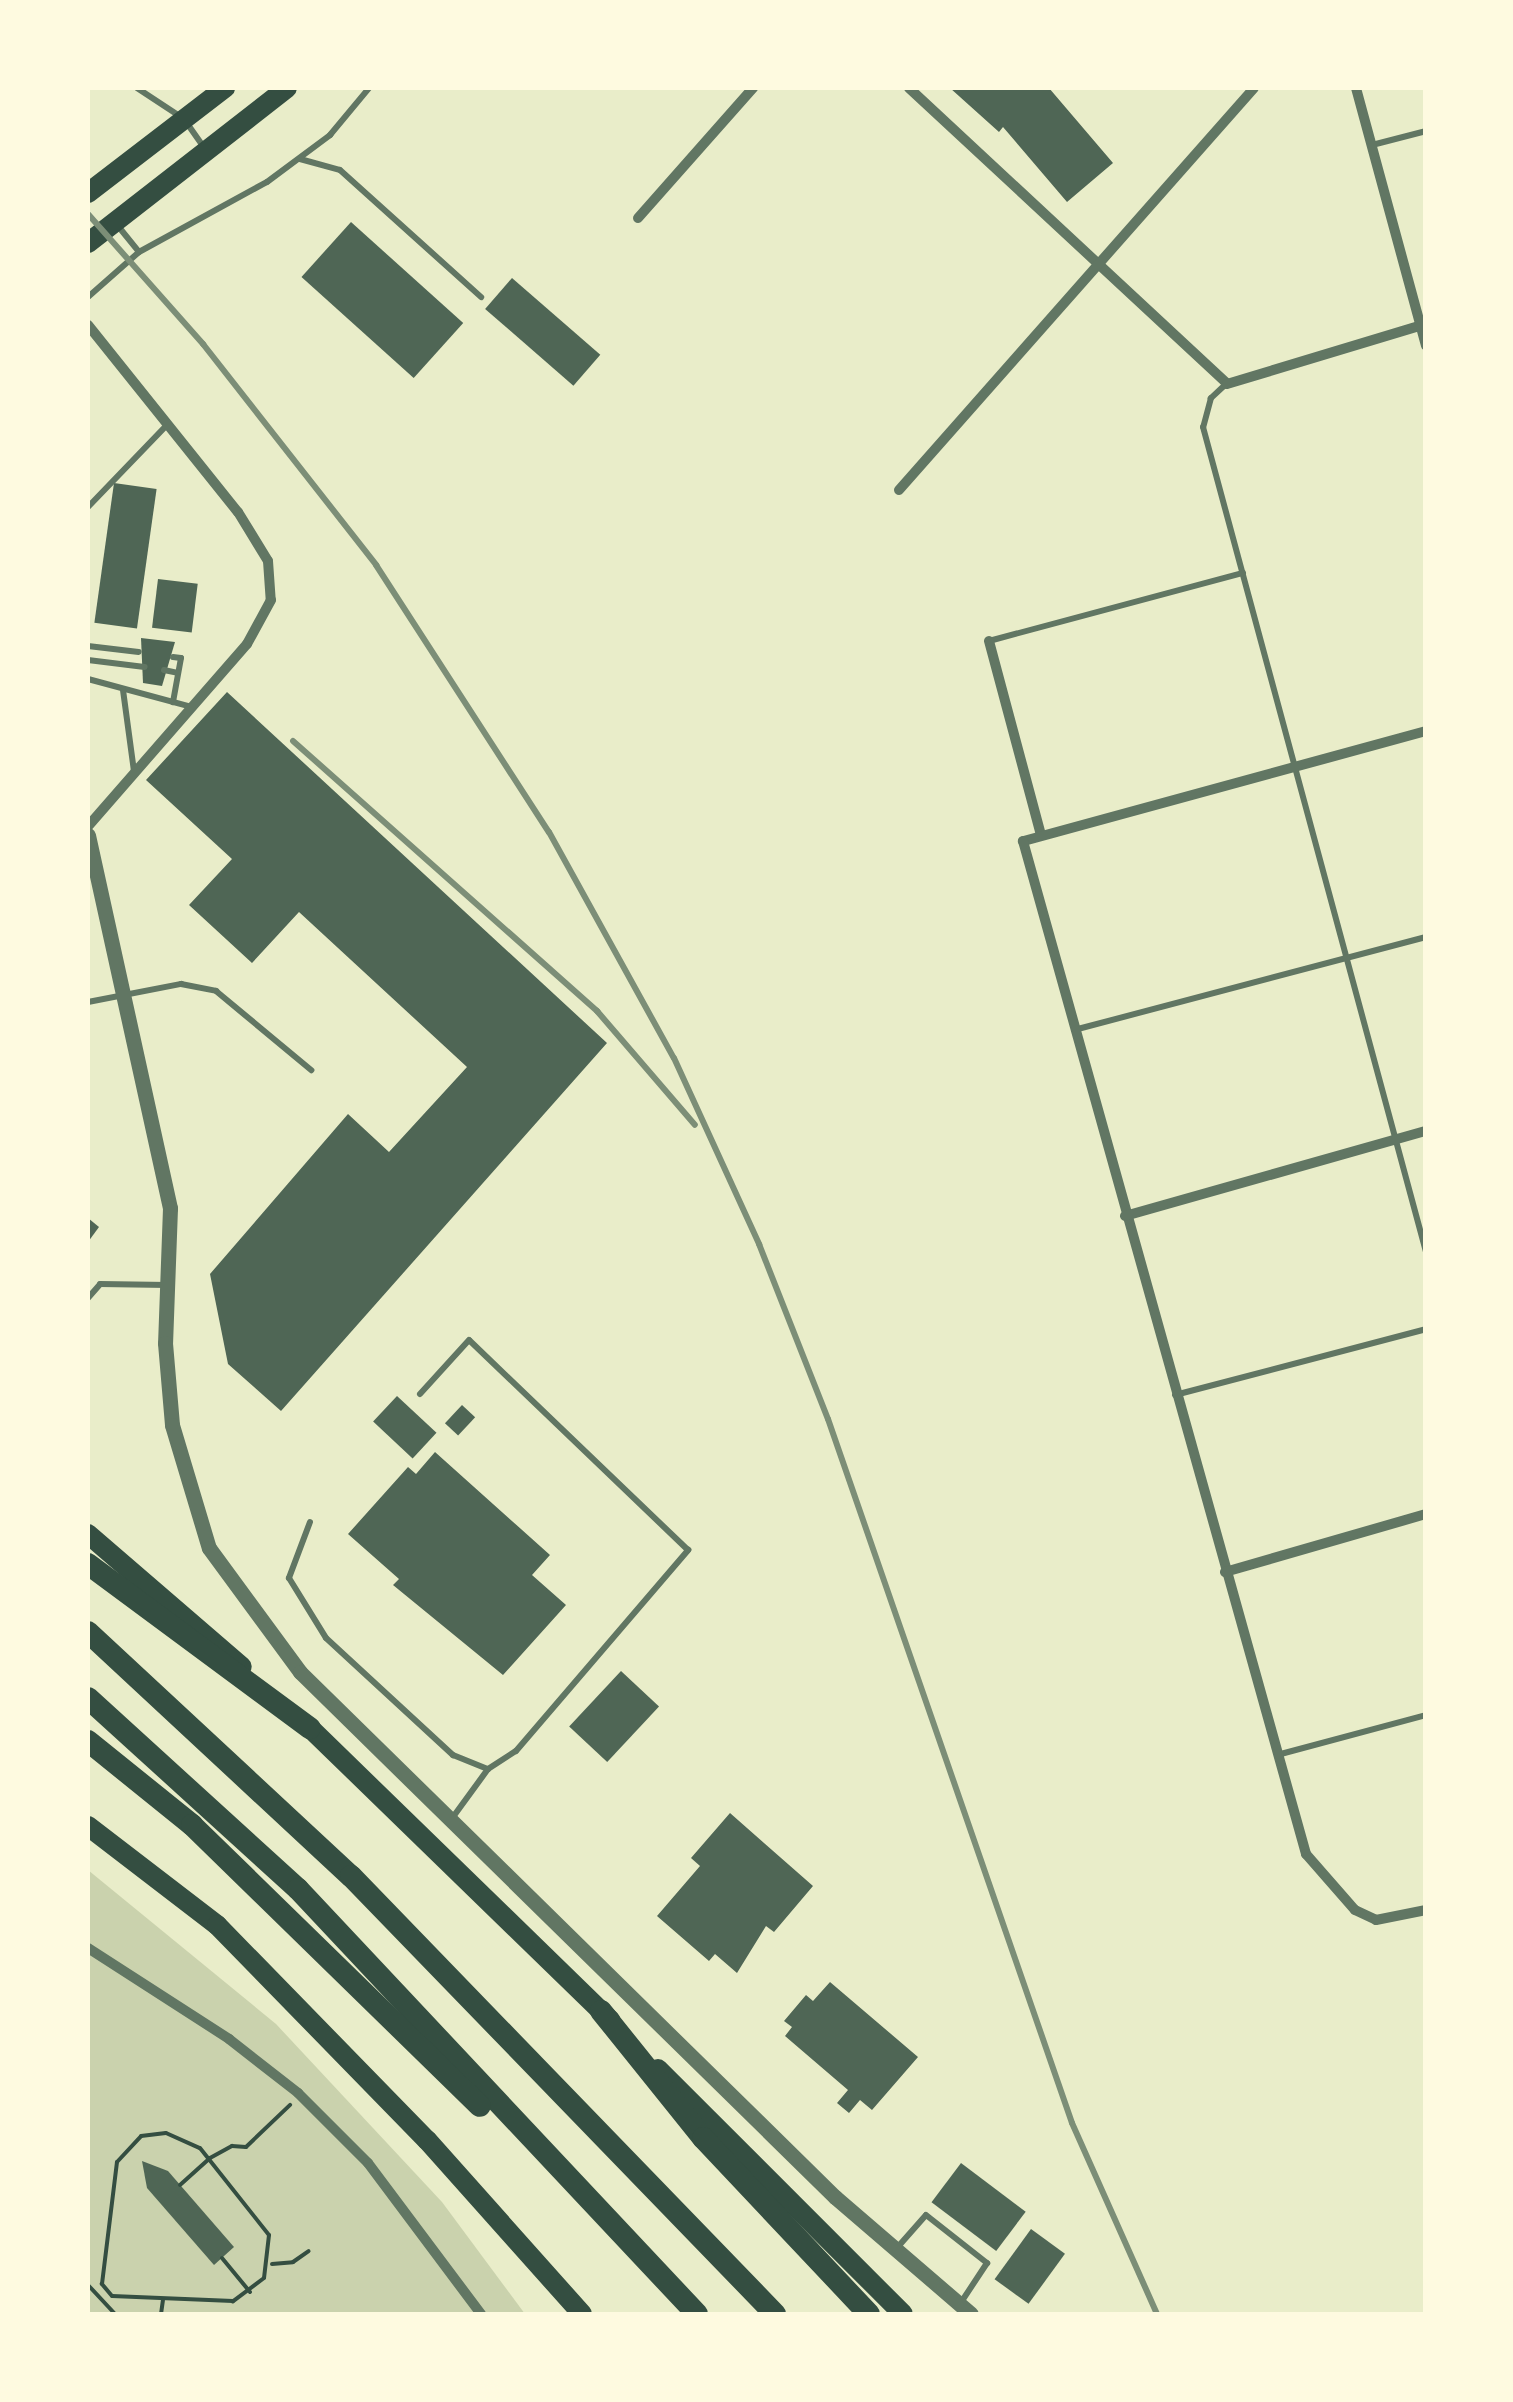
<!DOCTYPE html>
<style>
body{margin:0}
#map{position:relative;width:1513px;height:2402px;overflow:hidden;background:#e9edc9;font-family:Mulish,sans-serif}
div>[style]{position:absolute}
.green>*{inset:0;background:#cad2ad}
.building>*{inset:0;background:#4f6655;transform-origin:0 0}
.path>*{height:4px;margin:-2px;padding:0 2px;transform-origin:2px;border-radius:2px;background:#344e41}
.service>*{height:6px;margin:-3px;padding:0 3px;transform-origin:3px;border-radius:3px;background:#617663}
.minor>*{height:10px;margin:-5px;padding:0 5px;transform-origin:5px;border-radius:5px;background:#617663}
.tertiary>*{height:15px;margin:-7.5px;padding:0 7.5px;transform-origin:7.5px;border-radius:7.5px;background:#617663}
.primary>*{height:20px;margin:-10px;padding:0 10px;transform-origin:10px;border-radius:10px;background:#344e41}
.trunk>*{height:20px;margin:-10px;padding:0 10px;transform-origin:10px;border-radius:10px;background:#344e41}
.motorway>*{height:22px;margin:-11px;padding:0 11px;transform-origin:11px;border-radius:11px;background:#344e41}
.rail>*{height:6px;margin:-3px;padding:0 3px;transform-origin:3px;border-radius:3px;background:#7c8e77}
span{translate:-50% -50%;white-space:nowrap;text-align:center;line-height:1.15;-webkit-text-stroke:10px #fefae0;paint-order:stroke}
.frame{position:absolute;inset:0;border:90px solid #fefae0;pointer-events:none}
</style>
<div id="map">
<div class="green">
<i style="clip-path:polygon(88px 1870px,276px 2024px,442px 2202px,525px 2314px,88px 2314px)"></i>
</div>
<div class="building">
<i style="clip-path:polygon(950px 88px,1049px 88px,1113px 163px,1067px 202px,1003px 127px,999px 132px)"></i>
<i style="left:351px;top:222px;width:151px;height:74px;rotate:42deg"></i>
<i style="left:512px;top:278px;width:117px;height:41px;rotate:41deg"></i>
<i style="left:114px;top:483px;width:43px;height:141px;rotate:8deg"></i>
<i style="left:158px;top:579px;width:40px;height:49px;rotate:7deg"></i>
<i style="clip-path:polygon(141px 638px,175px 642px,162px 686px,143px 683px)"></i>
<i style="clip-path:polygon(227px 692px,607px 1043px,281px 1411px,228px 1364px,210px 1274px,348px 1114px,389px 1152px,467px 1067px,299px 912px,252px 963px,189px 905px,232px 859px,146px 780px)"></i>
<i style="clip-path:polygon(88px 1218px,99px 1227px,88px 1242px)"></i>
<i style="left:397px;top:1396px;width:54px;height:35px;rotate:43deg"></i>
<i style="left:462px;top:1405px;width:18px;height:25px;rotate:43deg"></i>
<i style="clip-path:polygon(435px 1452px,550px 1555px,532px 1575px,566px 1605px,503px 1675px,393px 1585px,399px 1579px,348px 1534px,408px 1467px,416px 1474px)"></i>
<i style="left:621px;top:1671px;width:52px;height:76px;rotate:43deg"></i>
<i style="clip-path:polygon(730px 1813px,813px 1886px,774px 1932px,766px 1926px,737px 1973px,715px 1954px,709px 1961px,657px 1916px,700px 1866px,691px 1858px)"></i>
<i style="clip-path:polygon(830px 1982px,918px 2057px,872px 2110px,860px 2100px,849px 2113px,837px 2103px,848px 2090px,785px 2036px,792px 2027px,784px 2021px,806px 1995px,813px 2001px)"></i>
<i style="clip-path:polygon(142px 2161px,168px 2171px,234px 2247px,214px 2265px,147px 2188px)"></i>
<i style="left:961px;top:2163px;width:81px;height:49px;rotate:37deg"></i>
<i style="left:1031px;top:2229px;width:42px;height:62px;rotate:36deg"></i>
</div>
<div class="path">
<i style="left:166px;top:2133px;width:37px;rotate:24deg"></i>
<i style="left:200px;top:2148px;width:111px;rotate:51.6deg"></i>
<i style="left:269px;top:2235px;width:43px;rotate:96.6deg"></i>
<i style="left:264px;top:2278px;width:39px;rotate:143deg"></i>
<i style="left:233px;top:2301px;width:121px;rotate:-177.6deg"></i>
<i style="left:112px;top:2296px;width:16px;rotate:-130deg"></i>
<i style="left:102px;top:2284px;width:123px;rotate:-83deg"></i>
<i style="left:117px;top:2162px;width:35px;rotate:-47deg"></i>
<i style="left:141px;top:2136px;width:25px;rotate:-7deg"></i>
<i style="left:180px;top:2185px;width:40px;rotate:-42deg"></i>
<i style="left:210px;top:2158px;width:25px;rotate:-29deg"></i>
<i style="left:232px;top:2146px;width:14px;rotate:4deg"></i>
<i style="left:246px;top:2147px;width:61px;rotate:-43.7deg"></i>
<i style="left:222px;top:2258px;width:44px;rotate:50.5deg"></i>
<i style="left:272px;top:2264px;width:21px;rotate:-5deg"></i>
<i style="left:293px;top:2262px;width:19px;rotate:-35deg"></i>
<i style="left:88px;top:2285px;width:40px;rotate:47deg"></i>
<i style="left:161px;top:2314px;width:14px;rotate:-82deg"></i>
</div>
<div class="service">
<i style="left:137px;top:88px;width:56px;rotate:33.4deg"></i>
<i style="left:184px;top:119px;width:37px;rotate:55deg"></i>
<i style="left:1372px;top:145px;width:56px;rotate:-14.5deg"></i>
<i style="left:300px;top:159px;width:41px;rotate:15.4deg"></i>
<i style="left:340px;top:170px;width:190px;rotate:42deg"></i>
<i style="left:118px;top:226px;width:33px;rotate:51deg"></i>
<i style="left:88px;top:297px;width:68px;rotate:-41.4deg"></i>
<i style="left:139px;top:252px;width:146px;rotate:-28.7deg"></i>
<i style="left:267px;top:182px;width:79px;rotate:-36.7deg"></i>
<i style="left:330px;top:135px;width:61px;rotate:-50.3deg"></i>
<i style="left:1226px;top:384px;width:21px;rotate:137deg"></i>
<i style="left:1211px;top:398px;width:30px;rotate:105deg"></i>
<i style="left:1203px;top:427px;width:855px;rotate:74.87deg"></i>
<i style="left:88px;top:507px;width:115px;rotate:-46.1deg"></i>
<i style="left:989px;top:641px;width:263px;rotate:-15deg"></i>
<i style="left:88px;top:646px;width:51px;rotate:6.7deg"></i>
<i style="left:173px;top:657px;width:8px;rotate:7deg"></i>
<i style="left:181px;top:658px;width:45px;rotate:100.3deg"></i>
<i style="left:88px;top:660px;width:57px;rotate:7deg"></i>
<i style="left:164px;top:670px;width:14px;rotate:12deg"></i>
<i style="left:88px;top:679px;width:108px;rotate:15.1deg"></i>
<i style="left:123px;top:690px;width:82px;rotate:82.3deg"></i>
<i style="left:88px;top:1002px;width:95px;rotate:-11deg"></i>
<i style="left:181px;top:984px;width:36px;rotate:11deg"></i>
<i style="left:216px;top:991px;width:124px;rotate:39.7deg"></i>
<i style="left:1074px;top:1030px;width:364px;rotate:-14.8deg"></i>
<i style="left:88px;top:1298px;width:18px;rotate:-49deg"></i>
<i style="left:100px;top:1284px;width:68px;rotate:0.8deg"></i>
<i style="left:1175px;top:1395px;width:260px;rotate:-14.7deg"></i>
<i style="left:310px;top:1522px;width:60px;rotate:110.6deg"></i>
<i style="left:289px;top:1578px;width:70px;rotate:58.3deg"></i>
<i style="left:326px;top:1638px;width:173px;rotate:42.7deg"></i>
<i style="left:453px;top:1755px;width:38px;rotate:22deg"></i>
<i style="left:488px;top:1769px;width:33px;rotate:-33deg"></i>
<i style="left:516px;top:1751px;width:265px;rotate:-49.4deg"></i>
<i style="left:688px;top:1550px;width:303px;rotate:-136.2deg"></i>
<i style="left:469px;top:1340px;width:73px;rotate:132.2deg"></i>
<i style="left:1277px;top:1755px;width:154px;rotate:-15deg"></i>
<i style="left:453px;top:1817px;width:59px;rotate:-53.9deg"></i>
<i style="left:896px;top:2249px;width:45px;rotate:-48.6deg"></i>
<i style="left:926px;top:2215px;width:78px;rotate:38.2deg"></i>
<i style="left:987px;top:2263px;width:49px;rotate:123.4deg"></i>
</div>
<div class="minor">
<i style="left:909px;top:88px;width:434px;rotate:42.9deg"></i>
<i style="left:1227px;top:384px;width:208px;rotate:-16.8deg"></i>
<i style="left:1356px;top:88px;width:267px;rotate:74.8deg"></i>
<i style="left:638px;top:218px;width:174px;rotate:-48.5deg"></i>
<i style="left:88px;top:325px;width:240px;rotate:51.3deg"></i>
<i style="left:238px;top:512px;width:57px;rotate:58.5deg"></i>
<i style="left:268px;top:561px;width:39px;rotate:86deg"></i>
<i style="left:271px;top:600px;width:50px;rotate:118.6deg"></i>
<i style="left:247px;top:644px;width:242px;rotate:131.1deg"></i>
<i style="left:899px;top:490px;width:536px;rotate:-48.55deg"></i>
<i style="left:989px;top:641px;width:201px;rotate:75deg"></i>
<i style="left:1426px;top:731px;width:418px;rotate:164.7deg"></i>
<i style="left:1023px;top:841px;width:1052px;rotate:74.39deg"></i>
<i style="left:1306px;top:1854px;width:74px;rotate:48.8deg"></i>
<i style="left:1355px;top:1910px;width:23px;rotate:25deg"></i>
<i style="left:1376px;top:1920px;width:51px;rotate:-11.3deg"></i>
<i style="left:1125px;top:1216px;width:313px;rotate:-15.8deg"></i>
<i style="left:1225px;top:1572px;width:209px;rotate:-16.1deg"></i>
<i style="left:88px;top:1948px;width:168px;rotate:32.8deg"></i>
<i style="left:229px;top:2039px;width:88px;rotate:38deg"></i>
<i style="left:298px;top:2093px;width:99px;rotate:45deg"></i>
<i style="left:368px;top:2163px;width:189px;rotate:53.2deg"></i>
</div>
<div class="tertiary">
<i style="left:88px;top:835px;width:382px;rotate:77.6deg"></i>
<i style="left:170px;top:1208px;width:135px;rotate:92.1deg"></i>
<i style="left:165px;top:1343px;width:82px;rotate:85.1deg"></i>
<i style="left:172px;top:1425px;width:128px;rotate:73.3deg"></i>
<i style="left:209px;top:1548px;width:154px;rotate:53.7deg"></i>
<i style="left:300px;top:1672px;width:750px;rotate:44.46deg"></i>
<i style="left:835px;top:2197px;width:179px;rotate:40.7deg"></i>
</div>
<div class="primary">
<i style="left:88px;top:193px;width:173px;rotate:-37.5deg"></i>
<i style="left:88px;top:243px;width:252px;rotate:-37.9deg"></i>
<i style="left:88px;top:1534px;width:203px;rotate:40.8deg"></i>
</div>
<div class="trunk">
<i style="left:310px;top:1728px;width:419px;rotate:44.2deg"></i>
<i style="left:88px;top:1826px;width:163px;rotate:37.5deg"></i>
<i style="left:217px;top:1925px;width:301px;rotate:45.7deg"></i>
<i style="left:427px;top:2140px;width:233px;rotate:48.3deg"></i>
<i style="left:658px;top:2069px;width:346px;rotate:45deg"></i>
</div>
<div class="motorway">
<i style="left:88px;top:1564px;width:276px;rotate:36.5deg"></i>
<i style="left:88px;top:1632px;width:359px;rotate:42.9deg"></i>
<i style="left:351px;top:1876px;width:610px;rotate:45.93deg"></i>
<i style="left:88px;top:1698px;width:284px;rotate:42.3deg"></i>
<i style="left:298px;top:1889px;width:583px;rotate:46.81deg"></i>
<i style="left:88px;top:1741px;width:134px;rotate:38.9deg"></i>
<i style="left:192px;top:1825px;width:402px;rotate:44.3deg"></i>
<i style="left:601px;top:2011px;width:163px;rotate:51.2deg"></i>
<i style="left:703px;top:2138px;width:242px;rotate:46.7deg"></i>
</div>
<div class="rail">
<i style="left:88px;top:214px;width:174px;rotate:48.5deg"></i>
<i style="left:203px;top:344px;width:281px;rotate:51.9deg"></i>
<i style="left:376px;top:565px;width:318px;rotate:57.1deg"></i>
<i style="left:549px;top:832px;width:258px;rotate:61.1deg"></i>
<i style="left:674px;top:1058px;width:205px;rotate:65.4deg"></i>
<i style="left:759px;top:1244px;width:188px;rotate:68.5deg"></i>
<i style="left:828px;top:1419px;width:745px;rotate:70.88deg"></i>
<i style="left:1072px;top:2123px;width:209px;rotate:66deg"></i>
<i style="left:293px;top:741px;width:407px;rotate:41.6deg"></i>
<i style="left:597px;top:1011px;width:150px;rotate:49.3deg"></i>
</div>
<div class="frame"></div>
</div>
